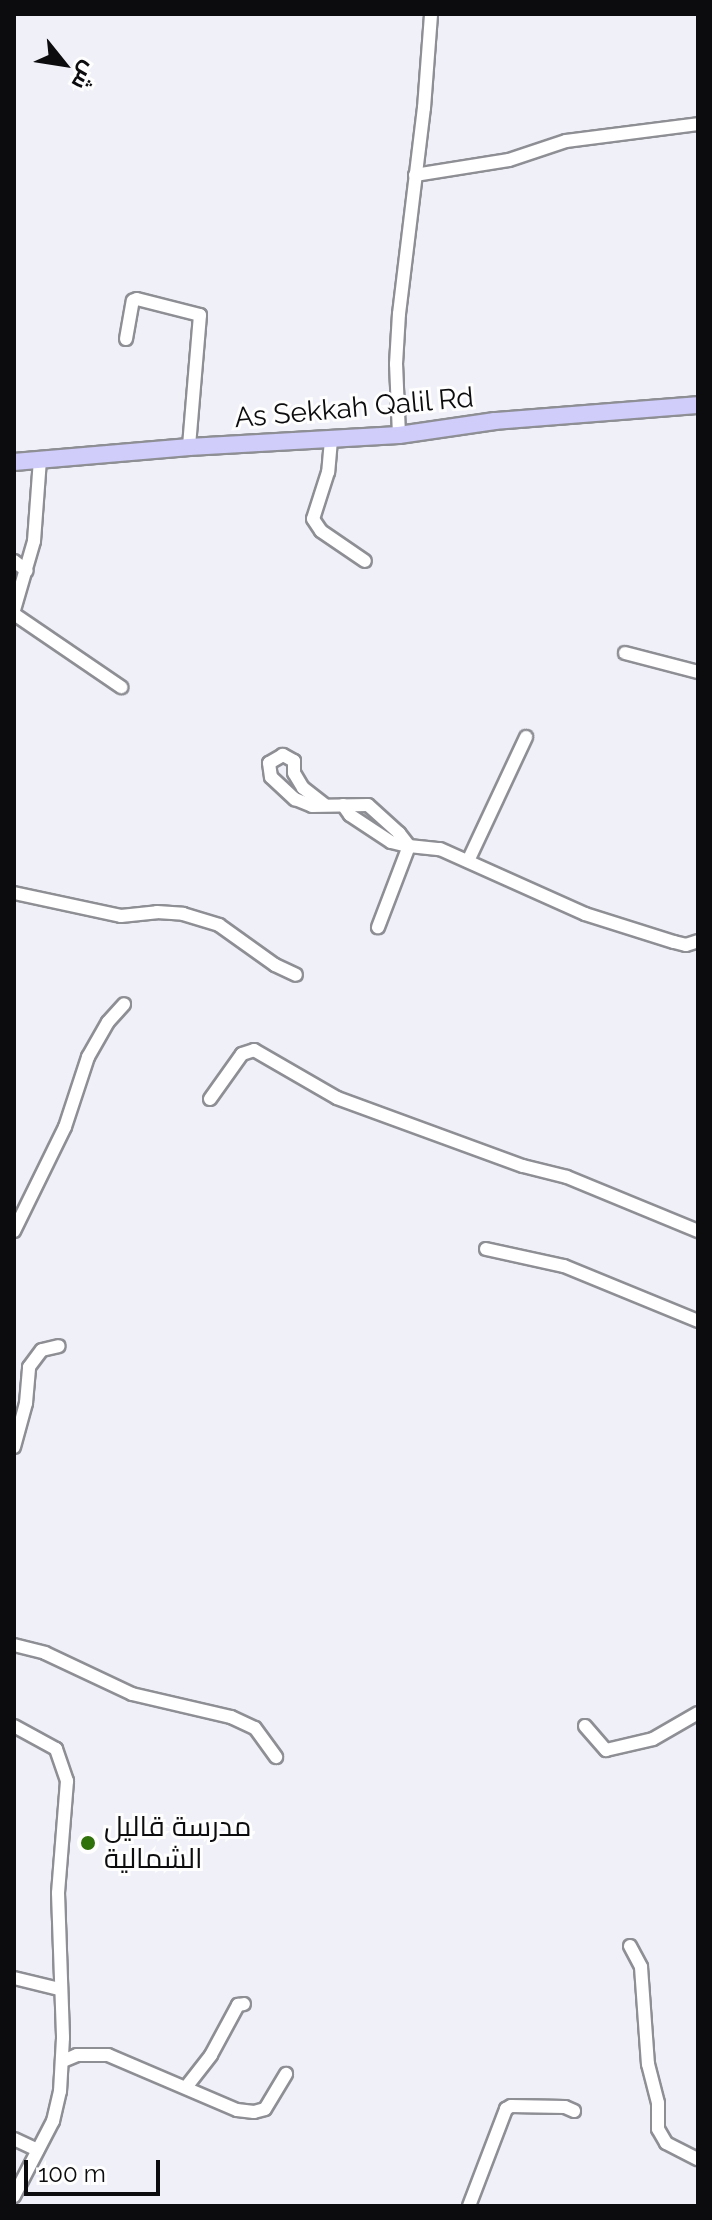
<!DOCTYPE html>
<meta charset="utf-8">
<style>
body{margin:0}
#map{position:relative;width:712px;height:2220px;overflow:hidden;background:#f0f0f8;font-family:Raleway,Cairo,sans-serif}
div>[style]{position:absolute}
.roads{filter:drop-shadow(2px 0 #8e8e95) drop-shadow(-2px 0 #8e8e95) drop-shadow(0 2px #8e8e95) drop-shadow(0 -2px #8e8e95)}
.minor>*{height:12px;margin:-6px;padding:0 6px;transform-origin:6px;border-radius:6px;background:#fff}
.major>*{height:16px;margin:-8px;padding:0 8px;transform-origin:8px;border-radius:8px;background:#d0cdfa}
.dots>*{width:22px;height:22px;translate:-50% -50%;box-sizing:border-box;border:4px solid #fefefe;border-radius:50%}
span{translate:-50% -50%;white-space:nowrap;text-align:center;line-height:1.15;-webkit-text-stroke:6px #fefefe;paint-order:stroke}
.street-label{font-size:28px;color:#0c0c0e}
.poi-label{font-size:28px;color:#0c0c0e}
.left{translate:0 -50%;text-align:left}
.frame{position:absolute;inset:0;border:16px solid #0c0c0e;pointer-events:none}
.north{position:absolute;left:24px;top:24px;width:80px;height:80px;-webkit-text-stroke:6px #fefefe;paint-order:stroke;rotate:120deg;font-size:22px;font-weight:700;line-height:32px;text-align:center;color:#0c0c0e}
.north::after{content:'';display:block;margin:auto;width:28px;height:36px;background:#0c0c0e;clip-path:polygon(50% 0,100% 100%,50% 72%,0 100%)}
.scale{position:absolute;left:24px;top:2160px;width:136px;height:36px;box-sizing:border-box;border:4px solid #0c0c0e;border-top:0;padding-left:10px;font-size:24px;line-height:28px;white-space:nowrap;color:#0c0c0e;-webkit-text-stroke:6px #fefefe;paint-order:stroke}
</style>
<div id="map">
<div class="roads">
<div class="minor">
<i style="left:415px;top:175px;width:95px;rotate:-9.1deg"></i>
<i style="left:509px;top:160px;width:60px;rotate:-18.4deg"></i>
<i style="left:566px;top:141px;width:133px;rotate:-7.3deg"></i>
<i style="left:126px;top:339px;width:39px;rotate:-80deg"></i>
<i style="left:133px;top:301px;width:4px;rotate:-27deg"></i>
<i style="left:137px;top:299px;width:65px;rotate:14.3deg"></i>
<i style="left:200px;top:315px;width:132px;rotate:94.8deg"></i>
<i style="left:399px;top:435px;width:71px;rotate:-92.4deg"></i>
<i style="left:396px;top:364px;width:50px;rotate:-86.6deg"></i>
<i style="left:399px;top:314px;width:208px;rotate:-83.1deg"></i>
<i style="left:424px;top:108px;width:94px;rotate:-85.7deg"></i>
<i style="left:331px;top:440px;width:32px;rotate:95deg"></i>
<i style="left:328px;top:472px;width:49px;rotate:107.7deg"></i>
<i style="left:313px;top:519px;width:14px;rotate:56deg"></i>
<i style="left:321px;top:531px;width:53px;rotate:34.3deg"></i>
<i style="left:14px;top:561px;width:16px;rotate:38deg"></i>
<i style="left:14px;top:610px;width:72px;rotate:-73.8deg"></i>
<i style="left:34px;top:541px;width:81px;rotate:-85.8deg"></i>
<i style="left:14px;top:614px;width:130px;rotate:34.3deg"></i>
<i style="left:625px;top:653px;width:75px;rotate:14.6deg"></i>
<i style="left:325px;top:805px;width:28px;rotate:-142deg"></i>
<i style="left:303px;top:788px;width:17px;rotate:-121deg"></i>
<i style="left:294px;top:773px;width:12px;rotate:-90deg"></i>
<i style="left:294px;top:761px;width:13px;rotate:-151deg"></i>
<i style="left:283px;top:755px;width:16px;rotate:150deg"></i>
<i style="left:269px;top:763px;width:14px;rotate:82deg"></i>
<i style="left:271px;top:777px;width:33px;rotate:43deg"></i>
<i style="left:295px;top:799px;width:18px;rotate:22deg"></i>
<i style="left:312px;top:806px;width:56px;rotate:-1deg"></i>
<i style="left:368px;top:805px;width:42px;rotate:42.1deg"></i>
<i style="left:399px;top:833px;width:16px;rotate:52deg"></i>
<i style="left:409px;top:846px;width:31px;rotate:6deg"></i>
<i style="left:440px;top:849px;width:159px;rotate:24.1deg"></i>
<i style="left:585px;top:914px;width:93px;rotate:17.5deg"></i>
<i style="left:674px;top:942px;width:12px;rotate:14deg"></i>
<i style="left:686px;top:945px;width:13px;rotate:-18deg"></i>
<i style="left:343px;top:805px;width:12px;rotate:55deg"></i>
<i style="left:350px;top:815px;width:49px;rotate:33.4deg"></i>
<i style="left:391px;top:842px;width:18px;rotate:13deg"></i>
<i style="left:409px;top:846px;width:87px;rotate:110.9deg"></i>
<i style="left:468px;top:861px;width:137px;rotate:-64.9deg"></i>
<i style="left:14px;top:893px;width:109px;rotate:12.1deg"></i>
<i style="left:121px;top:916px;width:36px;rotate:-6deg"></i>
<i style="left:157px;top:912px;width:26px;rotate:4deg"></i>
<i style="left:183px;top:914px;width:38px;rotate:17deg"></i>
<i style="left:219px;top:925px;width:69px;rotate:35.5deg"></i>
<i style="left:275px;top:965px;width:23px;rotate:25deg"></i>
<i style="left:210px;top:1099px;width:55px;rotate:-54.6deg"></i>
<i style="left:242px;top:1054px;width:13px;rotate:-18deg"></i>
<i style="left:254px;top:1050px;width:96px;rotate:30deg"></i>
<i style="left:337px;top:1098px;width:198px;rotate:20.1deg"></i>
<i style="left:523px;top:1166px;width:45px;rotate:14deg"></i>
<i style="left:567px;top:1177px;width:142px;rotate:22.4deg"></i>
<i style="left:14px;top:1231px;width:116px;rotate:-63.9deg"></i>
<i style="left:65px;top:1127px;width:74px;rotate:-71.8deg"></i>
<i style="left:88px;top:1057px;width:40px;rotate:-60.3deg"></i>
<i style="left:108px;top:1022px;width:24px;rotate:-48deg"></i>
<i style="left:486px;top:1249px;width:80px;rotate:12.3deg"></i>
<i style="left:564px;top:1266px;width:145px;rotate:22.3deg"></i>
<i style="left:14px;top:1447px;width:46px;rotate:-74.7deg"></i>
<i style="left:26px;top:1403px;width:36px;rotate:-85deg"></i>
<i style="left:29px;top:1367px;width:21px;rotate:-53deg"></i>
<i style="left:42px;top:1350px;width:17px;rotate:-13deg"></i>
<i style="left:14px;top:1645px;width:32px;rotate:14deg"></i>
<i style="left:45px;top:1653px;width:96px;rotate:25.2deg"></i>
<i style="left:132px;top:1694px;width:102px;rotate:13.1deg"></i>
<i style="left:231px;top:1717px;width:26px;rotate:25deg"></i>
<i style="left:255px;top:1728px;width:36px;rotate:54deg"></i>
<i style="left:14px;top:1726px;width:48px;rotate:28.7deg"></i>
<i style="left:56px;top:1749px;width:34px;rotate:71deg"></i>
<i style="left:67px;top:1781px;width:112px;rotate:94.6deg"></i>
<i style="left:58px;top:1893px;width:145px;rotate:88deg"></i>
<i style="left:63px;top:2038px;width:53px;rotate:93.2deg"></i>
<i style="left:60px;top:2091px;width:31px;rotate:103deg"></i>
<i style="left:53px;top:2121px;width:85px;rotate:117.5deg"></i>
<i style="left:585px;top:1726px;width:32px;rotate:49deg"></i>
<i style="left:606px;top:1750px;width:48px;rotate:-13.2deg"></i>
<i style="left:653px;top:1739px;width:52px;rotate:-30deg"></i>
<i style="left:630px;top:1946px;width:24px;rotate:62deg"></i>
<i style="left:641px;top:1967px;width:97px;rotate:85.9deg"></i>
<i style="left:648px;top:2064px;width:40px;rotate:75.6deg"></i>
<i style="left:658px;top:2103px;width:26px;rotate:90deg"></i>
<i style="left:658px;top:2129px;width:16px;rotate:60deg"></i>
<i style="left:666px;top:2143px;width:36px;rotate:27deg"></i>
<i style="left:14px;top:1978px;width:46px;rotate:13.7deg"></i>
<i style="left:63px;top:2061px;width:15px;rotate:-23deg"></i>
<i style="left:77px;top:2055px;width:31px"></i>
<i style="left:108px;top:2055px;width:140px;rotate:23.1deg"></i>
<i style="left:237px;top:2110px;width:17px;rotate:7deg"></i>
<i style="left:254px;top:2112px;width:11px;rotate:-15deg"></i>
<i style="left:265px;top:2109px;width:41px;rotate:-59deg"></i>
<i style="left:187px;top:2086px;width:39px;rotate:-52deg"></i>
<i style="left:211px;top:2055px;width:57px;rotate:-61.6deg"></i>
<i style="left:238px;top:2005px;width:6px;rotate:-9deg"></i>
<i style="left:14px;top:2139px;width:26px;rotate:25deg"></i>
<i style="left:469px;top:2206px;width:104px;rotate:-69.1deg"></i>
<i style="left:506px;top:2109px;width:6px;rotate:-31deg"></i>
<i style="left:511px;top:2106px;width:54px;rotate:1.1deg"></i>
<i style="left:565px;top:2107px;width:10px;rotate:24deg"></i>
</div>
<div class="major">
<i style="left:14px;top:462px;width:176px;rotate:-4.9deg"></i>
<i style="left:189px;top:447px;width:210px;rotate:-3.3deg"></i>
<i style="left:399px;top:435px;width:97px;rotate:-8.3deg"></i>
<i style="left:495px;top:421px;width:204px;rotate:-4.5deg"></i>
</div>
</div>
<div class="dots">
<i style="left:88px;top:1843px;background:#2f710a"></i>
</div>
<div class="street-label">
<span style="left:354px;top:408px;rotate:-5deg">As Sekkah Qalil Rd</span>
</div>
<div class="poi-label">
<span class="left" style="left:104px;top:1843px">مدرسة قاليل<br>الشمالية</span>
</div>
<div class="frame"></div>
<div class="north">ش</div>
<div class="scale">100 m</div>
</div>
